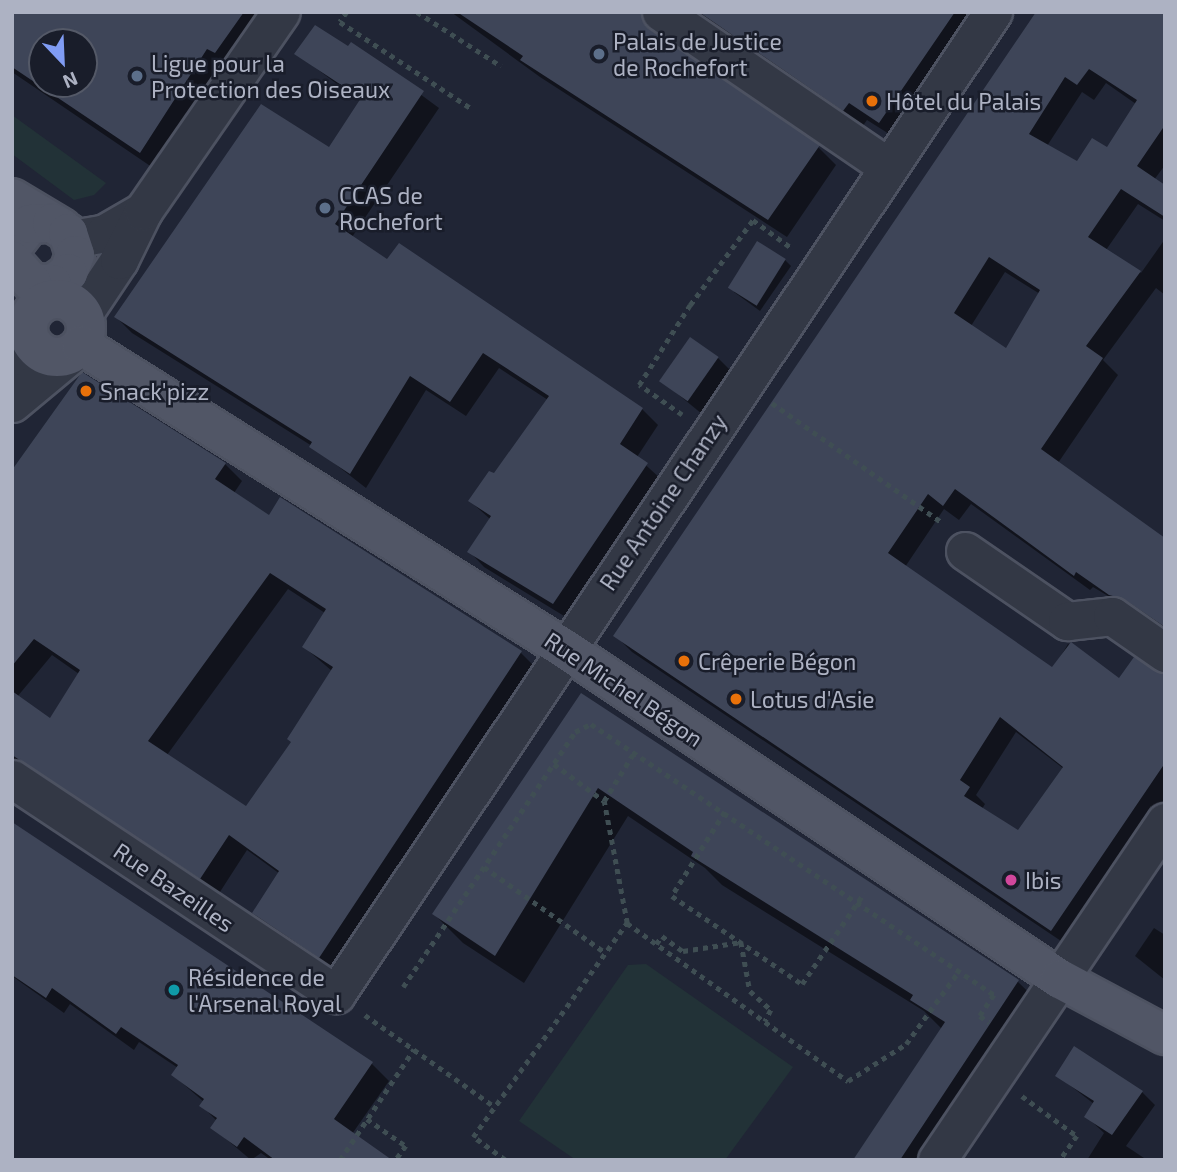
<!DOCTYPE html>
<meta charset="utf-8">
<style>
body{margin:0}
#map{position:relative;width:1177px;height:1172px;overflow:hidden;background:#202535;font-family:"Exo 2",sans-serif}
div>[style]{position:absolute}
.green>*{inset:0;background:#223237}
.shadow>*{inset:0;background:#0007}
.building>*{inset:0;background:#3e4558;transform-origin:0 0}
.path>*{height:4.5px;margin-top:-2.25px;transform-origin:0;background:repeating-linear-gradient(90deg,#3f4e53 0 5px,transparent 0 10px)}
.roads{filter:drop-shadow(2px 0 #4d5261) drop-shadow(-2px 0 #4d5261) drop-shadow(0 2px #4d5261) drop-shadow(0 -2px #4d5261)}
.minor>*{height:37px;margin:-18.5px;padding:0 18.5px;transform-origin:18.5px;border-radius:18.5px;background:#333845}
.major>*{height:38px;margin:-19px;padding:0 19px;transform-origin:19px;border-radius:19px;background:#515666}
.major>.ring{margin:-19px;padding:0;box-sizing:content-box;background:none;border:38px solid #515666;border-radius:50%}
.dots>*{width:19px;height:19px;translate:-50% -50%;box-sizing:border-box;border:4px solid #191d2a;border-radius:50%}
span{translate:-50% -50%;white-space:nowrap;text-align:center;line-height:1.15;-webkit-text-stroke:5px #191d2a;paint-order:stroke}
.poi-label{font-size:23px;color:#adb2c3}
.left{translate:0 -50%;text-align:left}
.street-label{font-size:23px;color:#adb2c3}
.frame{position:absolute;inset:0;border:14px solid #adb2c3;pointer-events:none}
.north{position:absolute;left:28px;top:28px;width:70px;height:70px;box-sizing:border-box;background:#191d2a;border:2px solid #545967;border-radius:50%;rotate:157deg;font-size:19px;font-weight:700;line-height:28px;text-align:center;color:#adb2c3}
.north::after{content:'';display:block;margin:auto;width:24px;height:32px;background:#809cf4;clip-path:polygon(50% 0,100% 100%,50% 72%,0 100%)}
</style>
<div id="map">
<div class="green">
<i style="clip-path:polygon(12px 115px,106px 183px,94px 195px,74px 200px,12px 154px)"></i>
<i style="clip-path:polygon(646px 964px,793px 1067px,725px 1160px,576px 1160px,519px 1121px,628px 965px)"></i>
</div>
<div class="shadow">
<i style="clip-path:polygon(evenodd,12px 12px,276px 12px,165px 176px,12px 72px,12px 12px,42px 42px,84px 42px,84px 84px,42px 84px,42px 42px)"></i>
<i style="clip-path:polygon(451px 12px,672px 12px,657px 30px,662px 40px,818px 147px,836px 165px,787px 237px,540px 77px)"></i>
<i style="clip-path:polygon(693px 12px,985px 12px,897px 139px,867px 120px,862px 127px)"></i>
<i style="clip-path:polygon(evenodd,1038px 12px,1165px 12px,1165px 165px,1154px 180px,1165px 187px,1165px 221px,1138px 204px,1106px 250px,1141px 273px,1165px 239px,1165px 295px,1156px 288px,1103px 360px,1118px 375px,1058px 463px,1165px 539px,1165px 630px,1093px 587px,1090px 590px,971px 504px,959px 520px,944px 509px,905px 567px,1053px 669px,1068px 644px,1119px 680px,1165px 675px,1165px 801px,1067px 945px,632px 652px,616px 636px,1038px 12px,1106px 83px,1136px 104px,1108px 150px,1077px 163px,1047px 146px,1082px 92px,1094px 100px,1106px 83px,1038px 12px,1005px 272px,1040px 294px,1006px 351px,971px 326px,1005px 272px,1038px 12px,1016px 732px,1064px 769px,1019px 833px,982px 809px,985px 804px,976px 795px,1016px 732px)"></i>
<i style="clip-path:polygon(352px 44px,439px 108px,352px 237px,388px 261px,399px 246px,642px 409px,658px 425px,637px 457px,662px 480px,569px 619px,484px 567px,469px 551px,490px 519px,470px 501px,495px 475px,548px 400px,499px 368px,466px 416px,426px 390px,366px 488px,312px 446px,132px 333px,116px 317px,329px 150px,361px 102px,297px 54px,348px 49px)"></i>
<i style="clip-path:polygon(785px 260px,791px 266px,760px 311px,734px 292px)"></i>
<i style="clip-path:polygon(718px 358px,731px 371px,702px 414px,663px 382px)"></i>
<i style="clip-path:polygon(evenodd,225px 464px,242px 481px,234px 493px,269px 517px,521px 653px,538px 670px,337px 973px,271px 930px,254px 913px,280px 874px,247px 850px,218px 895px,12px 758px,12px 477px,225px 464px,288px 589px,325px 613px,304px 647px,332px 671px,292px 743px,247px 808px,167px 755px,288px 589px,225px 464px,52px 655px,79px 674px,51px 721px,17px 697px,52px 655px)"></i>
<i style="clip-path:polygon(582px 696px,1018px 982px,1047px 1010px,948px 1160px,855px 1160px,942px 1029px,924px 1011px,722px 885px,705px 868px,628px 816px,524px 983px,463px 943px,434px 914px)"></i>
<i style="clip-path:polygon(12px 824px,372px 1064px,389px 1081px,352px 1134px,389px 1160px,271px 1160px,261px 1153px,251px 1160px,213px 1128px,217px 1121px,202px 1106px,204px 1102px,173px 1075px,178px 1068px,139px 1042px,134px 1050px,70px 1004px,64px 1013px,12px 976px)"></i>
<i style="clip-path:polygon(1154px 928px,1165px 935px,1165px 980px,1135px 956px)"></i>
<i style="clip-path:polygon(1058px 1076px,1142px 1092px,1155px 1105px,1126px 1146px,1147px 1160px,1087px 1160px,1104px 1133px,1086px 1116px,1094px 1104px)"></i>
</div>
<div class="building">
<i style="clip-path:polygon(evenodd,12px 12px,244px 12px,215px 53px,207px 49px,140px 153px,12px 67px,12px 12px,42px 42px,84px 42px,84px 84px,42px 84px,42px 42px)"></i>
<i style="clip-path:polygon(457px 12px,640px 12px,649px 29px,820px 145px,768px 220px,520px 60px,523px 56px)"></i>
<i style="clip-path:polygon(699px 12px,955px 12px,879px 123px,849px 103px,843px 111px)"></i>
<i style="clip-path:polygon(evenodd,1036px 12px,1165px 12px,1165px 125px,1137px 166px,1165px 185px,1165px 217px,1121px 189px,1088px 237px,1141px 271px,1086px 346px,1103px 358px,1041px 449px,1165px 538px,1165px 627px,1124px 599px,1109px 595px,1076px 572px,1074px 576px,955px 489px,943px 506px,928px 494px,888px 553px,1052px 667px,1071px 642px,1119px 678px,1134px 657px,1165px 674px,1165px 763px,1051px 931px,613px 636px,1036px 12px,1089px 69px,1137px 100px,1107px 147px,1092px 138px,1077px 161px,1029px 134px,1065px 77px,1077px 85px,1089px 69px,1036px 12px,989px 257px,1040px 290px,1006px 348px,954px 313px,989px 257px,1036px 12px,1000px 717px,1063px 767px,1018px 830px,964px 796px,970px 787px,960px 780px,1000px 717px)"></i>
<i style="clip-path:polygon(315px 25px,348px 46px,351px 42px,424px 91px,335px 224px,387px 259px,399px 243px,643px 408px,620px 444px,648px 463px,553px 604px,467px 552px,491px 516px,468px 501px,489px 471px,494px 473px,549px 396px,483px 353px,450px 402px,410px 376px,350px 474px,309px 447px,312px 442px,114px 317px,261px 104px,329px 147px,361px 98px,294px 54px)"></i>
<i style="left:757px;top:241px;width:34px;height:55px;rotate:32deg"></i>
<i style="left:690px;top:337px;width:35px;height:54px;rotate:35deg"></i>
<i style="clip-path:polygon(evenodd,82px 372px,226px 463px,215px 479px,269px 515px,280px 497px,522px 651px,319px 958px,252px 913px,279px 871px,229px 835px,200px 879px,12px 755px,12px 691px,50px 718px,80px 670px,34px 639px,12px 666px,12px 470px,82px 372px,270px 573px,326px 609px,302px 647px,333px 667px,287px 739px,291px 742px,246px 806px,148px 741px,270px 573px)"></i>
<i style="clip-path:polygon(581px 693px,1019px 980px,900px 1160px,853px 1160px,945px 1022px,910px 1000px,913px 995px,691px 856px,693px 852px,598px 788px,495px 956px,432px 914px)"></i>
<i style="clip-path:polygon(12px 822px,373px 1062px,334px 1119px,392px 1160px,275px 1160px,244px 1137px,237px 1147px,210px 1128px,217px 1118px,199px 1106px,204px 1099px,171px 1075px,178px 1065px,121px 1027px,116px 1034px,52px 988px,46px 998px,12px 975px)"></i>
<i style="clip-path:polygon(1074px 1046px,1143px 1091px,1112px 1135px,1084px 1117px,1094px 1101px,1055px 1076px)"></i>
</div>
<div class="path">
<i style="left:347px;top:12px;width:12px;rotate:125deg"></i>
<i style="left:340px;top:22px;width:158px;rotate:33.4deg"></i>
<i style="left:417px;top:12px;width:100px;rotate:32.7deg"></i>
<i style="left:772px;top:403px;width:209px;rotate:35.1deg"></i>
<i style="left:682px;top:415px;width:52px;rotate:-145.1deg"></i>
<i style="left:639px;top:385px;width:95px;rotate:-57.5deg"></i>
<i style="left:690px;top:305px;width:106px;rotate:-53.5deg"></i>
<i style="left:753px;top:220px;width:49px;rotate:35.9deg"></i>
<i style="left:554px;top:764px;width:62px;rotate:36.5deg"></i>
<i style="left:725px;top:812px;width:99px;rotate:122.2deg"></i>
<i style="left:672px;top:896px;width:157px;rotate:34.1deg"></i>
<i style="left:802px;top:984px;width:110px;rotate:-55.7deg"></i>
<i style="left:484px;top:867px;width:149px;rotate:35.2deg"></i>
<i style="left:627px;top:923px;width:124px;rotate:-100.7deg"></i>
<i style="left:604px;top:801px;width:59px;rotate:-58.2deg"></i>
<i style="left:656px;top:944px;width:10px;rotate:-53deg"></i>
<i style="left:662px;top:936px;width:26px;rotate:36deg"></i>
<i style="left:683px;top:951px;width:59px;rotate:-8.8deg"></i>
<i style="left:741px;top:942px;width:50px;rotate:79.6deg"></i>
<i style="left:750px;top:991px;width:28px;rotate:42deg"></i>
<i style="left:771px;top:1010px;width:13px;rotate:117deg"></i>
<i style="left:403px;top:987px;width:308px;rotate:-56deg"></i>
<i style="left:575px;top:732px;width:18px;rotate:-27deg"></i>
<i style="left:591px;top:724px;width:486px;rotate:33.9deg"></i>
<i style="left:994px;top:995px;width:25px;rotate:124deg"></i>
<i style="left:980px;top:1016px;width:11px;rotate:34deg"></i>
<i style="left:365px;top:1015px;width:159px;rotate:35.3deg"></i>
<i style="left:1022px;top:1096px;width:68px;rotate:36deg"></i>
<i style="left:1077px;top:1136px;width:29px;rotate:125deg"></i>
<i style="left:367px;top:1119px;width:47px;rotate:34.7deg"></i>
<i style="left:406px;top:1146px;width:17px;rotate:126deg"></i>
<i style="left:340px;top:1160px;width:133px;rotate:-56.3deg"></i>
<i style="left:505px;top:1160px;width:39px;rotate:-144deg"></i>
<i style="left:473px;top:1137px;width:264px;rotate:-54.3deg"></i>
<i style="left:627px;top:923px;width:272px;rotate:35.6deg"></i>
<i style="left:848px;top:1081px;width:69px;rotate:-32.5deg"></i>
<i style="left:906px;top:1044px;width:90px;rotate:-54deg"></i>
</div>
<div class="roads">
<div class="minor">
<i style="left:661px;top:12px;width:273px;rotate:34.3deg"></i>
<i style="left:72px;top:239px;width:34px;rotate:-10deg"></i>
<i style="left:105px;top:233px;width:44px;rotate:-30.1deg"></i>
<i style="left:83px;top:314px;width:65px;rotate:-56.3deg"></i>
<i style="left:119px;top:260px;width:55px;rotate:-63.9deg"></i>
<i style="left:143px;top:211px;width:242px;rotate:-55.3deg"></i>
<i style="left:12px;top:395px;width:65px;rotate:-75.7deg"></i>
<i style="left:12px;top:403px;width:77px;rotate:-39.7deg"></i>
<i style="left:965px;top:551px;width:124px;rotate:34.5deg"></i>
<i style="left:1067px;top:621px;width:45px;rotate:-6.3deg"></i>
<i style="left:1112px;top:616px;width:65px;rotate:34.9deg"></i>
<i style="left:12px;top:779px;width:389px;rotate:33.6deg"></i>
<i style="left:336px;top:994px;width:1182px;rotate:-56.22deg"></i>
<i style="left:937px;top:1160px;width:408px;rotate:-56deg"></i>
</div>
<div class="major">
<i style="left:12px;top:198px;width:58px;rotate:31deg"></i>
<i style="left:12px;top:247px;width:29px;rotate:-52deg"></i>
<i style="left:30px;top:224px;width:22px;rotate:-3deg"></i>
<i style="left:52px;top:223px;width:19px;rotate:32deg"></i>
<i style="left:68px;top:233px;width:23px;rotate:72deg"></i>
<i style="left:75px;top:255px;width:19px;rotate:111deg"></i>
<i style="left:68px;top:273px;width:19px;rotate:145deg"></i>
<i style="left:52px;top:284px;width:20px;rotate:-177deg"></i>
<i style="left:32px;top:283px;width:30px;rotate:-132deg"></i>
<i class="ring" style="left:28px;top:299px;width:20px;height:20px"></i>
<i style="left:81px;top:345px;width:572px;rotate:32.13deg"></i>
<i style="left:565px;top:649px;width:595px;rotate:33.69deg"></i>
<i style="left:1060px;top:979px;width:119px;rotate:28.1deg"></i>
</div>
</div>
<div class="dots">
<i style="left:599px;top:54px;background:#5c6f8a"></i>
<i style="left:137px;top:76px;background:#5c6f8a"></i>
<i style="left:872px;top:101px;background:#e8710a"></i>
<i style="left:325px;top:208px;background:#5c6f8a"></i>
<i style="left:86px;top:391px;background:#e8710a"></i>
<i style="left:684px;top:661px;background:#e8710a"></i>
<i style="left:736px;top:699px;background:#e8710a"></i>
<i style="left:1011px;top:880px;background:#d1479c"></i>
<i style="left:174px;top:990px;background:#0f9aa8"></i>
</div>
<div class="poi-label">
<span class="left" style="left:613px;top:54px">Palais de Justice<br>de Rochefort</span>
<span class="left" style="left:151px;top:76px">Ligue pour la<br>Protection des Oiseaux</span>
<span class="left" style="left:886px;top:101px">Hôtel du Palais</span>
<span class="left" style="left:339px;top:208px">CCAS de<br>Rochefort</span>
<span class="left" style="left:100px;top:391px">Snack'pizz</span>
<span class="left" style="left:698px;top:661px">Crêperie Bégon</span>
<span class="left" style="left:750px;top:699px">Lotus d'Asie</span>
<span class="left" style="left:1025px;top:880px">Ibis</span>
<span class="left" style="left:188px;top:990px">Résidence de<br>l'Arsenal Royal</span>
</div>
<div class="street-label">
<span style="left:663px;top:502px;rotate:-56deg">Rue Antoine Chanzy</span>
<span style="left:624px;top:689px;rotate:34deg">Rue Michel Bégon</span>
<span style="left:174px;top:887px;rotate:34deg">Rue Bazeilles</span>
</div>
<div class="frame"></div>
<div class="north">N</div>
</div>
